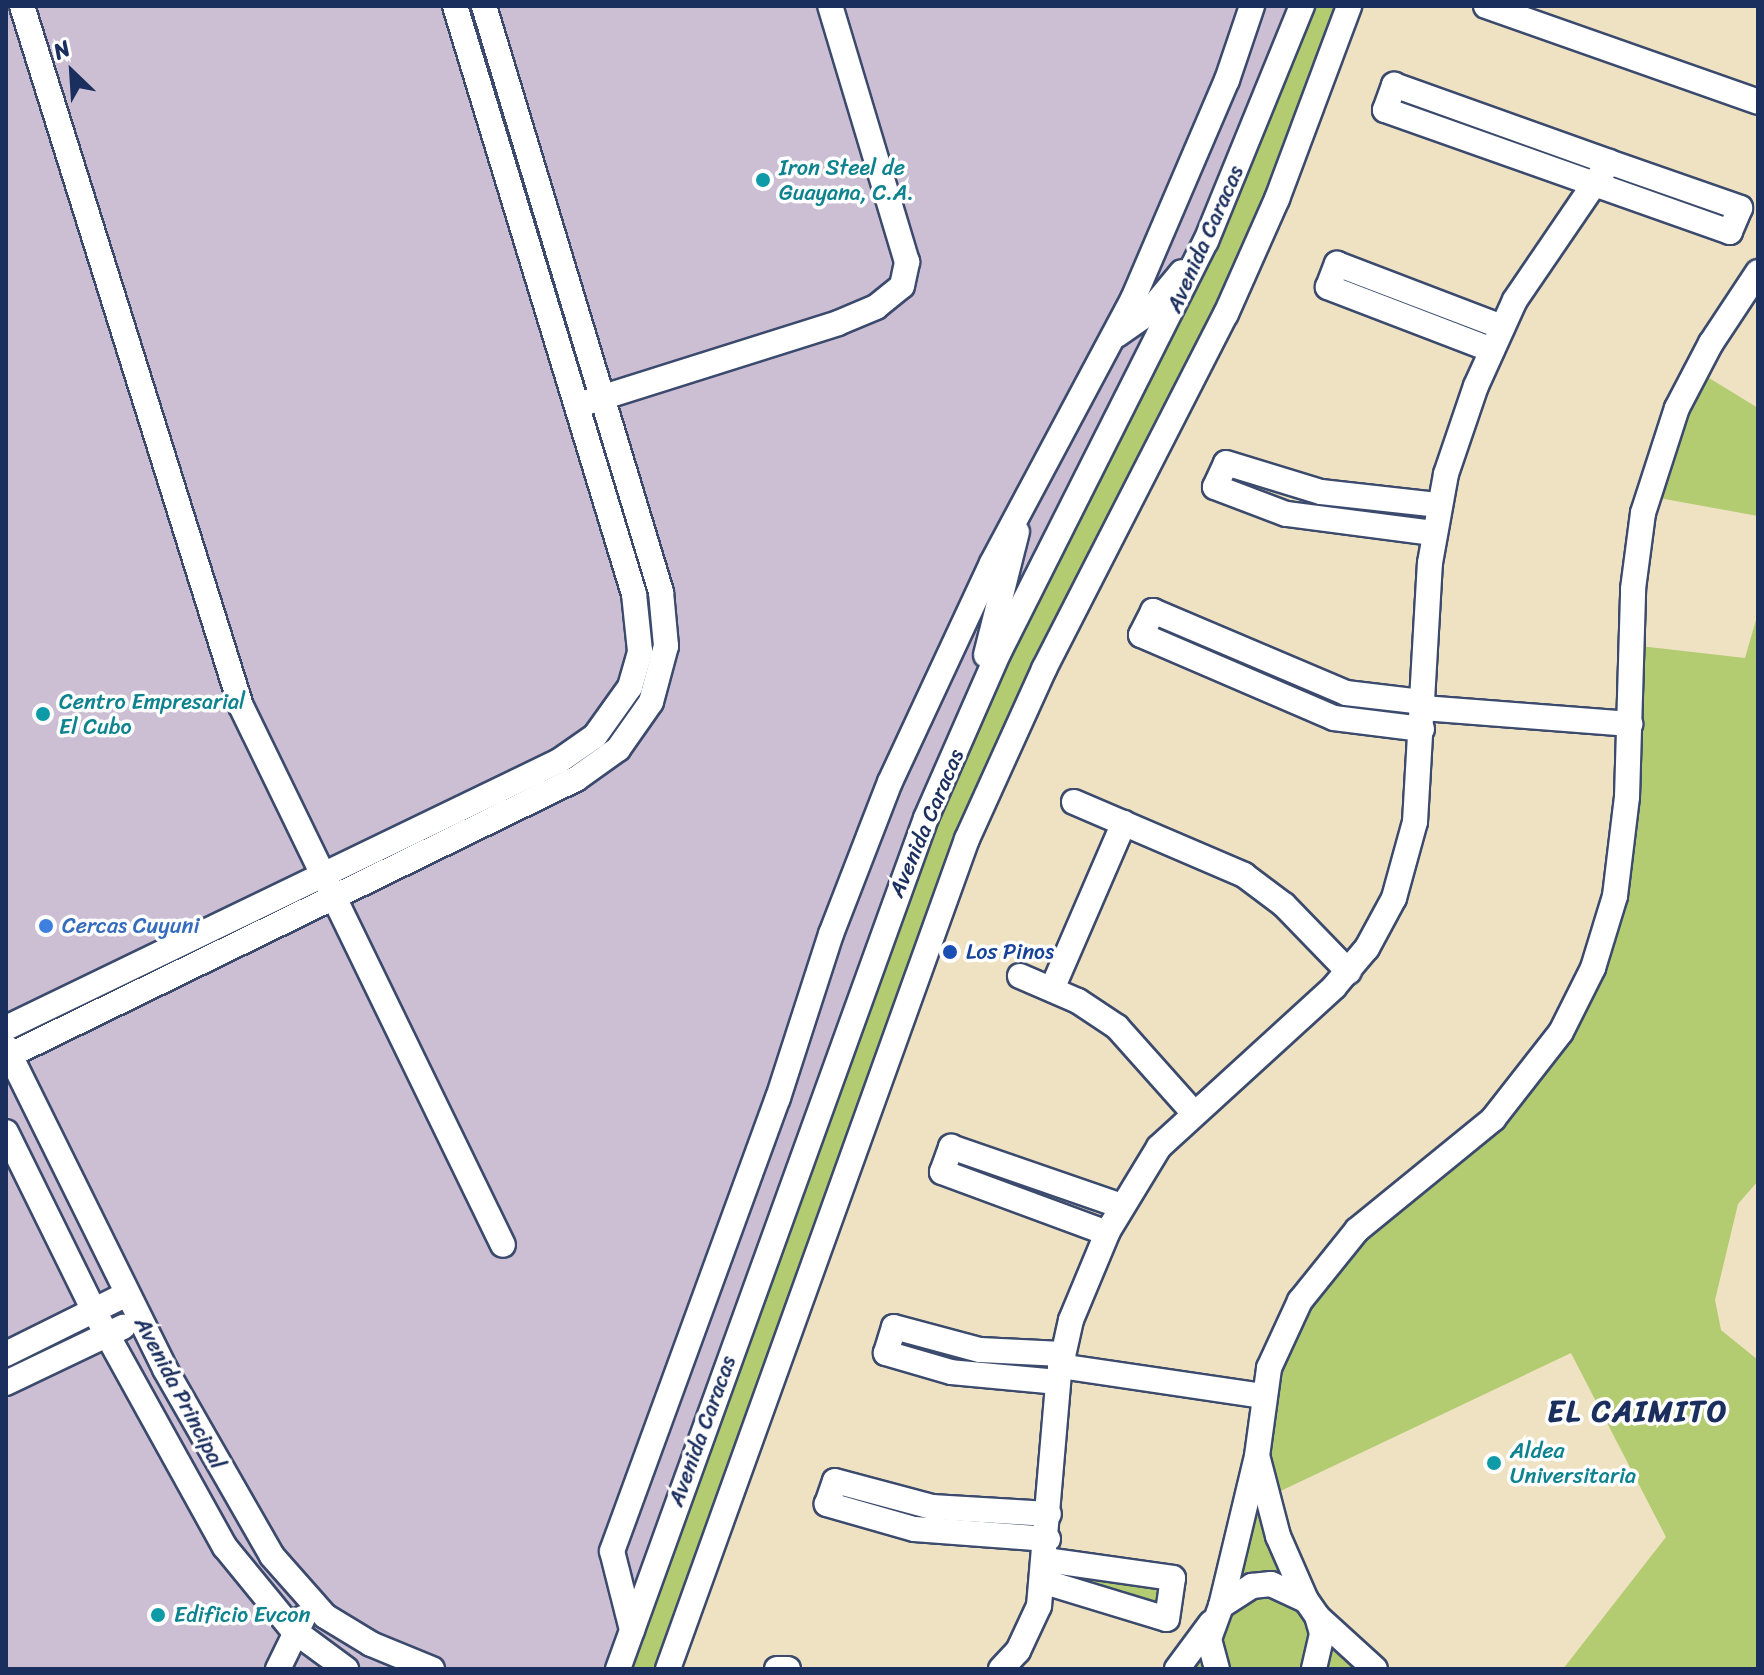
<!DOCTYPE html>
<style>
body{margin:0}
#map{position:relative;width:1764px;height:1675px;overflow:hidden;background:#eee2c2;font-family:Sriracha,sans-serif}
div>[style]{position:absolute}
.industrial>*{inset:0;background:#ccbfd4}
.green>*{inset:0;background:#b3cb71}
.roads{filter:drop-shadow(2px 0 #3b4a6d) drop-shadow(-2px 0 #3b4a6d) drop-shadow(0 2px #3b4a6d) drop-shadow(0 -2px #3b4a6d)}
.minor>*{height:24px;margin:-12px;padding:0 12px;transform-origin:12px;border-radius:12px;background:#fff}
.dots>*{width:22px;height:22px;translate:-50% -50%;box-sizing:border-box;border:4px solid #fff;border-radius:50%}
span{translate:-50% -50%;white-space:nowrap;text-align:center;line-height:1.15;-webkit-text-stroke:7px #fff;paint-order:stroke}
.culture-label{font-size:22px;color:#0d838f}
.left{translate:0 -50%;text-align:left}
.street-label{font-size:22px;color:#1b2f5e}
.shop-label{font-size:22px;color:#366cbe}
.transit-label{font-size:22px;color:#164399}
.district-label{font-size:30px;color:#1b2f5e;font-weight:700;letter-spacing:2px}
.frame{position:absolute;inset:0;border:8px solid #1b2f5e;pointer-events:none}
.north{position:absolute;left:32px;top:32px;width:80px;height:80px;-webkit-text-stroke:6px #fff;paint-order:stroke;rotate:335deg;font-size:22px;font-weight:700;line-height:32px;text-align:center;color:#1b2f5e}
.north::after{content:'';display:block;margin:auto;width:28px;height:36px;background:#1b2f5e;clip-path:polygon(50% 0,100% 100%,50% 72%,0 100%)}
</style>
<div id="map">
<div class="industrial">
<i style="clip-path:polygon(6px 6px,1302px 6px,617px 1669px,6px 1669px)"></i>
</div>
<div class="green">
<i style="clip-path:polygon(1302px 6px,1349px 6px,1277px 199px,1026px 707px,668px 1669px,617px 1669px,899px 884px,1121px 417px)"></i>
<i style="clip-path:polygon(1696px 370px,1758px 408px,1758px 516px,1648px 496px)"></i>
<i style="clip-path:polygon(1758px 613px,1758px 1181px,1738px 1204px,1715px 1300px,1721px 1330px,1758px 1360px,1758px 1669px,1563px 1669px,1666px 1537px,1571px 1353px,1268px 1497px,1291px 1567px,1375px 1669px,1177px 1669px,1213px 1622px,1300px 1301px,1515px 1094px,1605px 933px,1631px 645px,1745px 658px)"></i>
<i style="clip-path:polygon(1047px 1560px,1173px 1578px,1167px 1619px,1045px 1582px)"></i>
</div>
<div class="roads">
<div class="minor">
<i style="left:22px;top:6px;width:733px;rotate:72.63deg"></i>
<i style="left:241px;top:706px;width:599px;rotate:64.08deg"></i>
<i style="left:1486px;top:6px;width:288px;rotate:19.4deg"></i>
<i style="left:1394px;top:85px;width:228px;rotate:19.7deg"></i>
<i style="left:1609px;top:162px;width:139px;rotate:19.3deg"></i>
<i style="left:1740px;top:208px;width:26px;rotate:113deg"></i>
<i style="left:1730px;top:232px;width:366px;rotate:-160.5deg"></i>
<i style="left:1385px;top:110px;width:27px;rotate:-70deg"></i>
<i style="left:1117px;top:335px;width:38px;rotate:-35deg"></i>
<i style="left:1148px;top:313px;width:53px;rotate:-50.3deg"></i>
<i style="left:1492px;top:350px;width:176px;rotate:-159deg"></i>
<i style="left:1328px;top:287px;width:25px;rotate:-69deg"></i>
<i style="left:1337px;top:264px;width:177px;rotate:20.9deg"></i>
<i style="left:588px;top:402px;width:262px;rotate:-17.5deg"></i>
<i style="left:838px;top:323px;width:41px;rotate:-22.8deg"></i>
<i style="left:876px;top:307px;width:33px;rotate:-39deg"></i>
<i style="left:902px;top:286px;width:25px;rotate:-78deg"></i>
<i style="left:907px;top:262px;width:267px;rotate:-106.7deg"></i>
<i style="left:1433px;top:533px;width:148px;rotate:-172.6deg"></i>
<i style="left:1286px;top:514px;width:76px;rotate:-159.2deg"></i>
<i style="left:1215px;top:487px;width:26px;rotate:-65deg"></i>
<i style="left:1226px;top:463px;width:99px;rotate:17deg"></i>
<i style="left:1321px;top:492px;width:119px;rotate:6.3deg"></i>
<i style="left:986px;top:655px;width:127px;rotate:-75.9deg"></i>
<i style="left:1423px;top:708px;width:208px;rotate:4.4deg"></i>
<i style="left:1422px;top:729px;width:89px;rotate:-172.9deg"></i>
<i style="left:1334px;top:718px;width:210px;rotate:-156.7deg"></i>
<i style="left:1141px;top:635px;width:27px;rotate:-63deg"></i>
<i style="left:1153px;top:611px;width:210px;rotate:23deg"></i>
<i style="left:1346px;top:693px;width:78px;rotate:6.7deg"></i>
<i style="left:1074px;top:802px;width:185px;rotate:23.2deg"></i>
<i style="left:1244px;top:875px;width:50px;rotate:36.9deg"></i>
<i style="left:1284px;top:905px;width:93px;rotate:45.9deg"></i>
<i style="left:1020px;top:976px;width:63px;rotate:23.3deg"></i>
<i style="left:1078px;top:1001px;width:47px;rotate:33.7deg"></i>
<i style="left:1117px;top:1027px;width:114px;rotate:48.2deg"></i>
<i style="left:1052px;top:989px;width:181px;rotate:-66.6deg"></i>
<i style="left:6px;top:1028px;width:614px;rotate:-25.77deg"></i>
<i style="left:559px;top:761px;width:44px;rotate:-34.8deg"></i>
<i style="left:595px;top:736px;width:60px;rotate:-54.5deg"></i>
<i style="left:630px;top:687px;width:37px;rotate:-74deg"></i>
<i style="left:640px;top:651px;width:57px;rotate:-96deg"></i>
<i style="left:634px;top:594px;width:615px;rotate:-106.93deg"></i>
<i style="left:6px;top:1047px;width:359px;rotate:63.7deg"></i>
<i style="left:165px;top:1369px;width:215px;rotate:60.2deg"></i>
<i style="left:272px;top:1556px;width:80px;rotate:48.5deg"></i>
<i style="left:325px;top:1616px;width:54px;rotate:31.3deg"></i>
<i style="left:371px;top:1644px;width:66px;rotate:22.3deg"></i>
<i style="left:6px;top:1057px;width:634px;rotate:-26deg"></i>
<i style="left:576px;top:779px;width:52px;rotate:-35.5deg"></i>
<i style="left:618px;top:749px;width:57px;rotate:-54.9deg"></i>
<i style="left:651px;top:702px;width:58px;rotate:-75deg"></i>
<i style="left:666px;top:646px;width:54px;rotate:-95.3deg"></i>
<i style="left:661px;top:592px;width:612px;rotate:-106.81deg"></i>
<i style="left:6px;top:1132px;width:199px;rotate:63.8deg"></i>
<i style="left:94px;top:1311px;width:270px;rotate:61deg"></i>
<i style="left:225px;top:1547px;width:107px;rotate:50.7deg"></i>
<i style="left:293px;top:1630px;width:66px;rotate:36.3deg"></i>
<i style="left:1107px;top:1233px;width:176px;rotate:-159.7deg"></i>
<i style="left:942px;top:1172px;width:27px;rotate:-70deg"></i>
<i style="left:951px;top:1147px;width:180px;rotate:19.1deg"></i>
<i style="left:6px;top:1354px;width:135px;rotate:-26.4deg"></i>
<i style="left:1060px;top:1366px;width:206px;rotate:8.4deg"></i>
<i style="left:1058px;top:1382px;width:107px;rotate:-174.7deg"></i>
<i style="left:951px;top:1372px;width:68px;rotate:-163.7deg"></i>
<i style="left:886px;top:1353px;width:27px;rotate:-73deg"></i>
<i style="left:894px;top:1327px;width:89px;rotate:15deg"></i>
<i style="left:980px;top:1350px;width:82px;rotate:2.8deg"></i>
<i style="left:6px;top:1383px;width:130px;rotate:-25.6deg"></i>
<i style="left:1258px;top:1459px;width:80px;rotate:75.4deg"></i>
<i style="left:1278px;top:1536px;width:70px;rotate:66.4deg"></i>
<i style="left:1048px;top:1539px;width:134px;rotate:-175.7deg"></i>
<i style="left:914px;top:1529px;width:91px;rotate:-164deg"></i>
<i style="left:827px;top:1504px;width:24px;rotate:-71deg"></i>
<i style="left:835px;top:1481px;width:100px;rotate:15deg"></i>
<i style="left:932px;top:1507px;width:117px;rotate:3.4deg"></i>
<i style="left:1045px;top:1582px;width:127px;rotate:16.9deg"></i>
<i style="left:1167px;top:1619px;width:41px;rotate:-81.7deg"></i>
<i style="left:1173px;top:1578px;width:127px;rotate:-171.9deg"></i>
<i style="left:1221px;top:1606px;width:154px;rotate:-76.5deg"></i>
<i style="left:1257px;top:1456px;width:89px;rotate:-82.2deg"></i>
<i style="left:1269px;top:1368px;width:74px;rotate:-65.2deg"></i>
<i style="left:1300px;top:1301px;width:91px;rotate:-51.2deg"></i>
<i style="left:1357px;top:1230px;width:176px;rotate:-39.2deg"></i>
<i style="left:1493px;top:1119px;width:110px;rotate:-52deg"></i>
<i style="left:1561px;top:1032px;width:72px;rotate:-63.4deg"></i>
<i style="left:1593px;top:968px;width:75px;rotate:-73deg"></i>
<i style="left:1615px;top:896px;width:100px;rotate:-83.1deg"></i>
<i style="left:1627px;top:797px;width:208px;rotate:-88.3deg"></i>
<i style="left:1633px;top:589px;width:77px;rotate:-82.5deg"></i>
<i style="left:1643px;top:513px;width:110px;rotate:-72.1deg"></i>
<i style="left:1677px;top:408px;width:73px;rotate:-62.4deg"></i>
<i style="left:1711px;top:343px;width:85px;rotate:-56.5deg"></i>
<i style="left:1318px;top:1617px;width:77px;rotate:42.4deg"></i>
<i style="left:632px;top:1630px;width:81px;rotate:-104.2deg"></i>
<i style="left:612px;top:1551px;width:482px;rotate:-69.9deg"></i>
<i style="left:778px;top:1098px;width:172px;rotate:-72.1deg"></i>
<i style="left:831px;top:934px;width:163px;rotate:-68.8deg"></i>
<i style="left:890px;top:782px;width:242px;rotate:-65deg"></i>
<i style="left:992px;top:563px;width:299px;rotate:-61.9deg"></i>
<i style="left:1133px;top:299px;width:238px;rotate:-66.8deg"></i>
<i style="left:1227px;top:80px;width:78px;rotate:-71.3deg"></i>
<i style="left:278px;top:1669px;width:57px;rotate:-63.9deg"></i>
<i style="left:618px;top:1669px;width:905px;rotate:-70.1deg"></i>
<i style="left:926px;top:818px;width:181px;rotate:-66.3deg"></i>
<i style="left:999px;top:652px;width:460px;rotate:-63.3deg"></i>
<i style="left:1206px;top:241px;width:254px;rotate:-67.8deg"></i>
<i style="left:668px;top:1669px;width:882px;rotate:-70.19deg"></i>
<i style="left:967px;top:839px;width:187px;rotate:-65.6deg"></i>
<i style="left:1044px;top:669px;width:399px;rotate:-62.9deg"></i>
<i style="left:1226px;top:314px;width:126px;rotate:-66.1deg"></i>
<i style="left:1277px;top:199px;width:206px;rotate:-69.5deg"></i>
<i style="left:777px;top:1669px;width:11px"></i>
<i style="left:1001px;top:1669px;width:25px;rotate:-47deg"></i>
<i style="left:1018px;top:1651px;width:50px;rotate:-65deg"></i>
<i style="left:1039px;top:1606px;width:233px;rotate:-85.1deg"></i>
<i style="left:1059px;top:1374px;width:55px;rotate:-77.5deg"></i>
<i style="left:1071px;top:1320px;width:96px;rotate:-67.4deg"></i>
<i style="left:1108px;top:1231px;width:98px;rotate:-58.7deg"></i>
<i style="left:1159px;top:1147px;width:237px;rotate:-42.4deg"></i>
<i style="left:1334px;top:987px;width:51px;rotate:-49.8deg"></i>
<i style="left:1367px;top:948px;width:57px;rotate:-61.6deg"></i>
<i style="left:1394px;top:898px;width:79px;rotate:-74.6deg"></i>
<i style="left:1415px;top:822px;width:259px;rotate:-86.7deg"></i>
<i style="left:1430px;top:563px;width:90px;rotate:-79.8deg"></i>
<i style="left:1446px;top:474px;width:93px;rotate:-71.2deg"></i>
<i style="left:1476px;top:386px;width:94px;rotate:-65.6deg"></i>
<i style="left:1515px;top:300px;width:167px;rotate:-55.7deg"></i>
<i style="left:1177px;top:1669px;width:57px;rotate:-53.5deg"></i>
<i style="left:1217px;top:1669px;width:31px;rotate:-105deg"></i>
<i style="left:1209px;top:1639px;width:35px;rotate:-70deg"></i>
<i style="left:1221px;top:1606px;width:37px;rotate:-33deg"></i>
<i style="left:1252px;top:1586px;width:19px;rotate:-6deg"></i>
<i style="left:1271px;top:1584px;width:38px;rotate:25deg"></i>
<i style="left:1306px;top:1600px;width:19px;rotate:55deg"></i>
<i style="left:1317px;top:1616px;width:19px;rotate:74deg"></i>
<i style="left:1322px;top:1634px;width:36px;rotate:103deg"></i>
</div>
</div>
<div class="dots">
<i style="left:763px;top:180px;background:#0f9aa8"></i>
<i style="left:43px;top:714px;background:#0f9aa8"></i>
<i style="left:46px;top:926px;background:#3f7fe0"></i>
<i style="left:950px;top:952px;background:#1a4fb4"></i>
<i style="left:1494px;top:1463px;background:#0f9aa8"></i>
<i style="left:158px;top:1615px;background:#0f9aa8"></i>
</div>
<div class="culture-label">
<span class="left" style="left:779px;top:180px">Iron Steel de<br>Guayana, C.A.</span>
<span class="left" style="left:59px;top:714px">Centro Empresarial<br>El Cubo</span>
<span class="left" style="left:1510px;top:1463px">Aldea<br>Universitaria</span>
<span class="left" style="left:174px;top:1615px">Edificio Evcon</span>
</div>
<div class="street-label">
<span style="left:1205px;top:239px;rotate:-66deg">Avenida Caracas</span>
<span style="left:926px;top:823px;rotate:-67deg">Avenida Caracas</span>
<span style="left:180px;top:1393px;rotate:62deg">Avenida Principal</span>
<span style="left:702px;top:1431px;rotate:-70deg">Avenida Caracas</span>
</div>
<div class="shop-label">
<span class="left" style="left:62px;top:926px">Cercas Cuyuni</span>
</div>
<div class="transit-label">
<span class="left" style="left:966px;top:952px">Los Pinos</span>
</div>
<div class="district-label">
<span style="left:1638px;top:1411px">EL CAIMITO</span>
</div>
<div class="frame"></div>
<div class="north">N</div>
</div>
